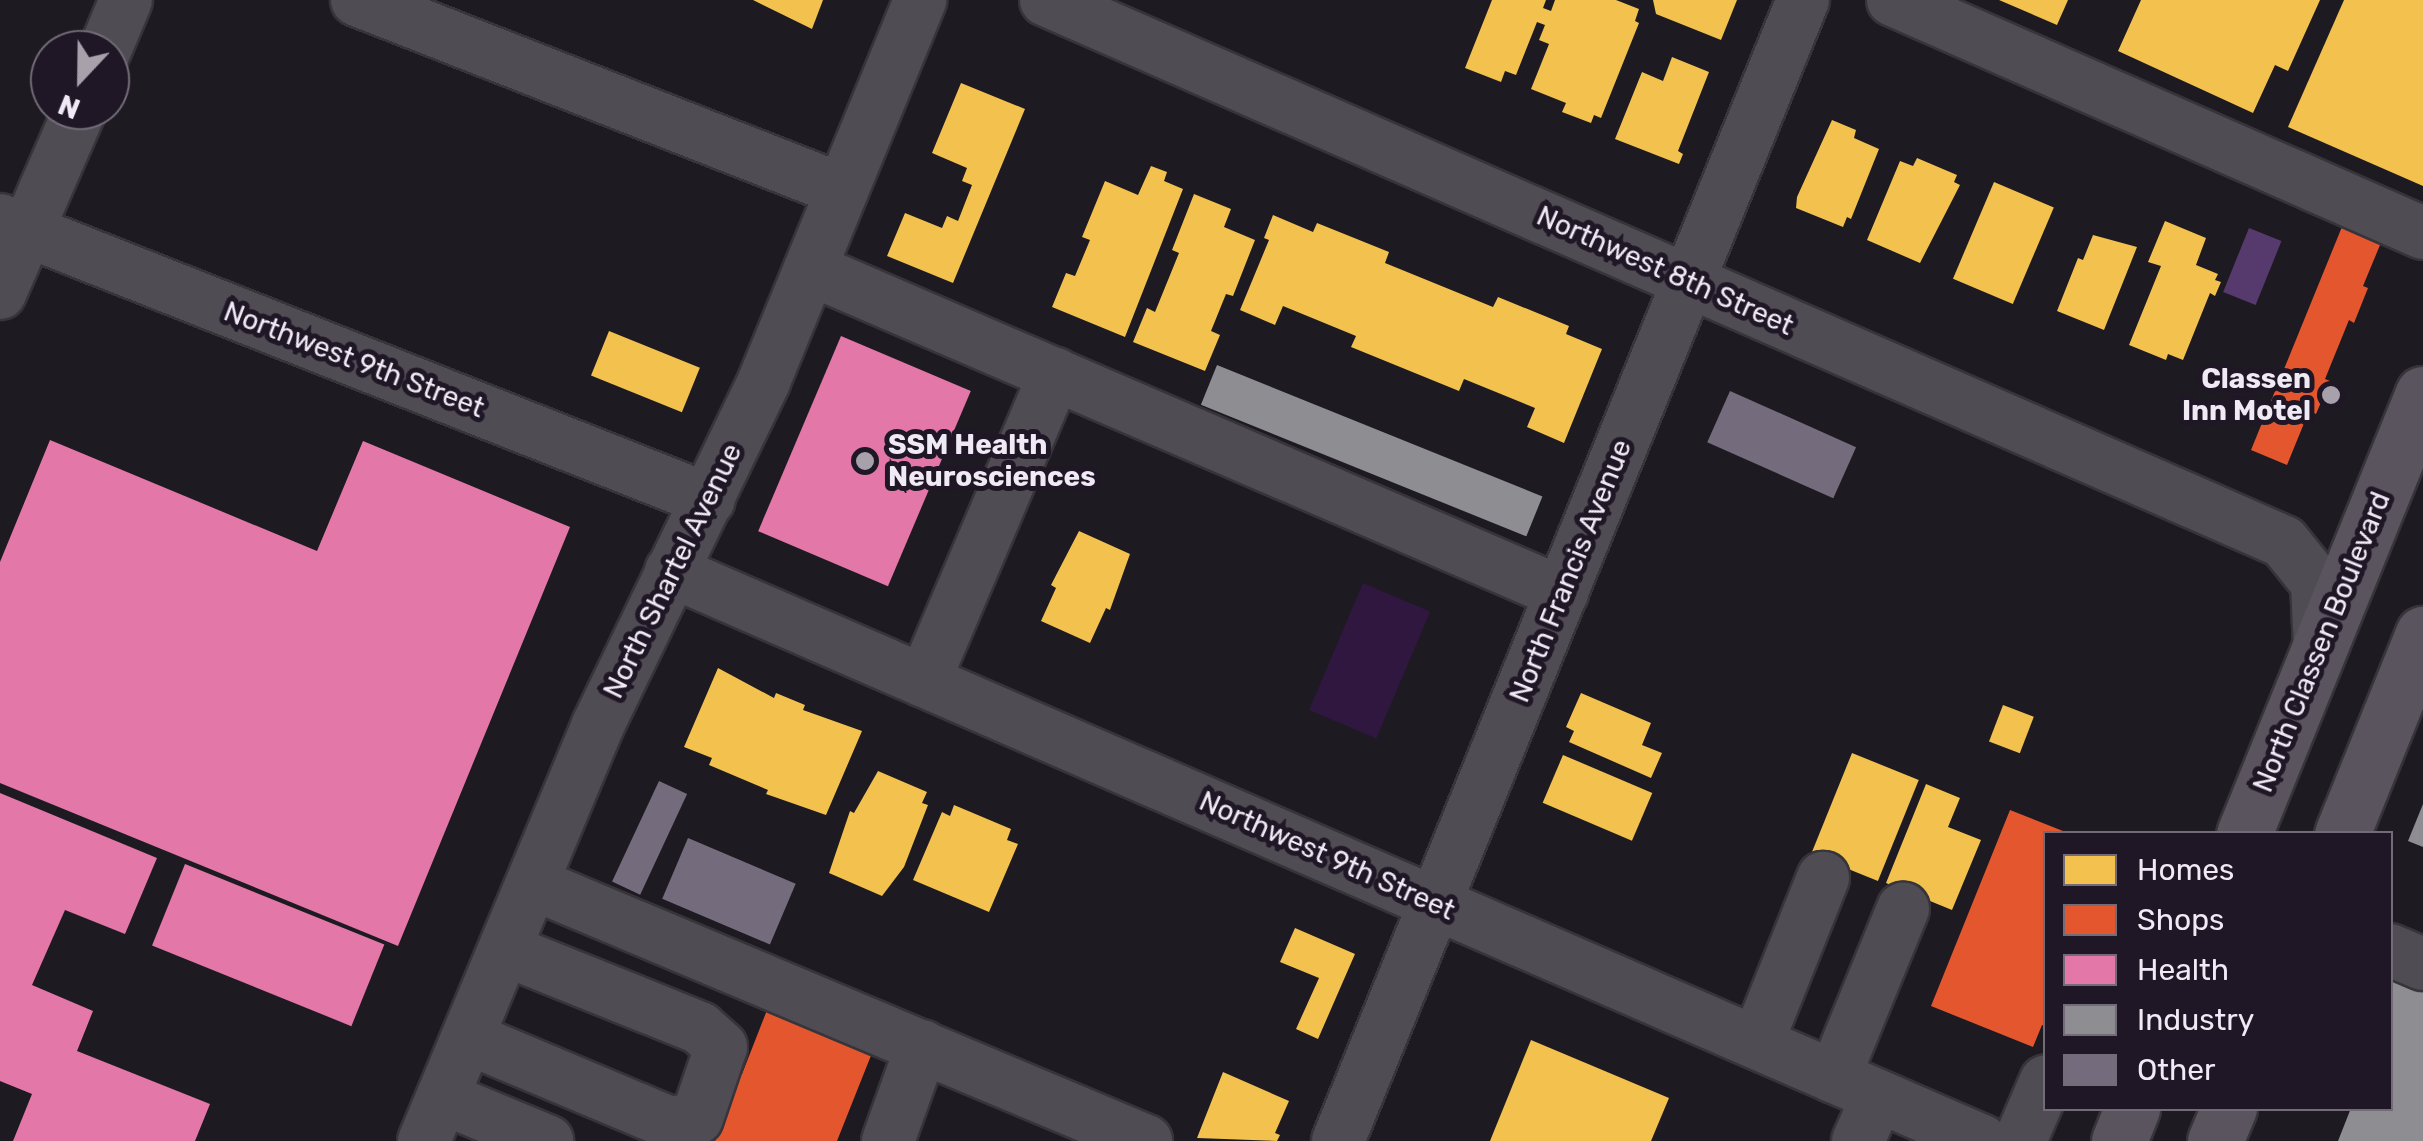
<!DOCTYPE html>
<style>
body{margin:0}
#map{position:relative;width:2423px;height:1141px;overflow:hidden;background:#1e1a22;font-family:Rubik,sans-serif}
div>[style]{position:absolute}
.green>*{inset:0;background:#2f173f;transform-origin:0 0}
.water>*{inset:0;background:#573a6d;transform-origin:0 0}
.homes>*{inset:0;background:#f2c14e;transform-origin:0 0}
.shops>*{inset:0;background:#e4572e}
.health>*{inset:0;background:#e377a8;transform-origin:0 0}
.industry>*{inset:0;background:#8d8d92;transform-origin:0 0}
.building>*{inset:0;background:#746c7c;transform-origin:0 0}
.roads{filter:drop-shadow(2px 0 #37343a) drop-shadow(-2px 0 #37343a) drop-shadow(0 2px #37343a) drop-shadow(0 -2px #37343a)}
.minor>*{height:52px;margin:-26px;padding:0 26px;transform-origin:26px;border-radius:26px;background:#504c54}
.major>*{height:55px;margin:-27.5px;padding:0 27.5px;transform-origin:27.5px;border-radius:27.5px;background:#5a545f}
.dots>*{width:28px;height:28px;translate:-50% -50%;box-sizing:border-box;border:5px solid #1f1725;border-radius:50%}
span{translate:-50% -50%;white-space:nowrap;text-align:center;line-height:1.15;-webkit-text-stroke:10px #1f1725;paint-order:stroke}
.street-label{font-size:28px;color:#f0eaf5}
.poi-label{font-size:28px;color:#f0eaf5;font-weight:700}
.right{translate:-100% -50%;text-align:right}
.left{translate:0 -50%;text-align:left}
.legend{position:absolute;left:2043px;top:831px;width:350px;height:280px;box-sizing:border-box;background:#1f1725;border:2px solid #736b78;margin:0;padding:12px 18px;list-style:none;font-size:30px;color:#f0eaf5}
.legend li{display:flex;align-items:center;gap:20px;height:50px}
.legend b{width:50px;border:2px solid #736b78}
.north{position:absolute;left:30px;top:30px;width:100px;height:100px;box-sizing:border-box;background:#1f1725;border:2px solid #736b78;border-radius:50%;rotate:202deg;font-size:28px;font-weight:700;line-height:40px;text-align:center;color:#f0eaf5}
.north::after{content:'';display:block;margin:auto;width:35px;height:45px;background:#a6a1ab;clip-path:polygon(50% 0,100% 100%,50% 72%,0 100%)}
</style>
<div id="map">
<div class="green">
<i style="left:1363px;top:583px;width:73px;height:138px;rotate:23deg"></i>
</div>
<div class="water">
<i style="left:2249px;top:228px;width:35px;height:69px;rotate:22deg"></i>
</div>
<div class="homes">
<i style="clip-path:polygon(753px 0,823px 0,812px 29px)"></i>
<i style="clip-path:polygon(1492px 0,1546px 0,1543px 8px,1551px 11px,1555px 0,1616px 0,1639px 9px,1635px 21px,1639px 23px,1601px 118px,1594px 115px,1591px 123px,1562px 112px,1566px 103px,1531px 89px,1549px 44px,1539px 40px,1545px 25px,1537px 22px,1516px 75px,1505px 71px,1501px 82px,1465px 68px)"></i>
<i style="clip-path:polygon(1653px 0,1737px 0,1721px 40px,1656px 14px)"></i>
<i style="clip-path:polygon(1999px 0,2068px 0,2057px 25px)"></i>
<i style="clip-path:polygon(2141px 0,2320px 0,2288px 71px,2275px 65px,2253px 113px,2118px 51px)"></i>
<i style="clip-path:polygon(2344px 0,2423px 0,2423px 186px,2288px 127px)"></i>
<i style="clip-path:polygon(1672px 57px,1709px 72px,1678px 151px,1683px 154px,1679px 164px,1615px 139px,1642px 72px,1663px 81px)"></i>
<i style="clip-path:polygon(961px 83px,1025px 109px,953px 283px,887px 256px,905px 213px,942px 228px,947px 216px,958px 221px,972px 185px,962px 181px,967px 168px,932px 153px)"></i>
<i style="clip-path:polygon(1832px 120px,1856px 130px,1854px 138px,1879px 149px,1851px 219px,1847px 217px,1843px 227px,1796px 208px,1797px 197px)"></i>
<i style="clip-path:polygon(1917px 158px,1957px 175px,1954px 182px,1960px 185px,1920px 263px,1867px 240px,1900px 161px,1913px 166px)"></i>
<i style="clip-path:polygon(1151px 166px,1167px 172px,1164px 181px,1183px 189px,1125px 337px,1052px 307px,1066px 273px,1075px 276px,1090px 240px,1082px 237px,1105px 181px,1138px 195px)"></i>
<i style="left:1994px;top:182px;width:65px;height:105px;rotate:23deg"></i>
<i style="clip-path:polygon(1194px 194px,1231px 209px,1224px 227px,1255px 240px,1233px 296px,1226px 294px,1211px 331px,1220px 335px,1205px 371px,1133px 342px,1147px 308px,1155px 312px,1179px 253px,1172px 250px)"></i>
<i style="clip-path:polygon(1273px 215px,1313px 232px,1317px 223px,1389px 252px,1385px 263px,1493px 307px,1498px 297px,1569px 326px,1566px 334px,1602px 349px,1564px 443px,1527px 427px,1535px 408px,1464px 379px,1459px 391px,1351px 347px,1356px 336px,1283px 306px,1275px 325px,1240px 310px,1269px 240px,1264px 238px)"></i>
<i style="clip-path:polygon(2165px 221px,2206px 238px,2196px 265px,2218px 274px,2215px 280px,2221px 282px,2215px 296px,2210px 293px,2183px 360px,2168px 354px,2166px 360px,2129px 345px,2161px 266px,2148px 262px)"></i>
<i style="clip-path:polygon(2093px 235px,2137px 247px,2104px 330px,2057px 311px,2078px 258px,2083px 260px)"></i>
<i style="left:609px;top:331px;width:98px;height:48px;rotate:22deg"></i>
<i style="clip-path:polygon(1079px 531px,1130px 554px,1110px 610px,1106px 608px,1090px 643px,1041px 621px,1056px 588px,1051px 585px)"></i>
<i style="clip-path:polygon(718px 668px,774px 698px,776px 693px,805px 705px,803px 710px,862px 731px,826px 815px,766px 794px,768px 790px,709px 765px,712px 758px,684px 747px)"></i>
<i style="clip-path:polygon(1581px 693px,1651px 723px,1642px 745px,1662px 753px,1651px 778px,1569px 742px,1574px 731px,1566px 727px)"></i>
<i style="left:2003px;top:705px;width:33px;height:39px;rotate:21deg"></i>
<i style="left:1852px;top:753px;width:72px;height:109px;rotate:22deg"></i>
<i style="left:1563px;top:755px;width:97px;height:52px;rotate:23deg"></i>
<i style="clip-path:polygon(878px 771px,927px 792px,922px 803px,928px 805px,904px 867px,882px 896px,829px 873px,850px 811px,854px 813px)"></i>
<i style="clip-path:polygon(1926px 784px,1960px 798px,1948px 827px,1981px 840px,1952px 910px,1886px 883px)"></i>
<i style="clip-path:polygon(954px 805px,1011px 829px,1007px 840px,1018px 844px,989px 912px,913px 880px,942px 812px,950px 816px)"></i>
<i style="clip-path:polygon(1295px 928px,1355px 954px,1318px 1039px,1296px 1029px,1319px 978px,1280px 962px)"></i>
<i style="clip-path:polygon(1531px 1040px,1669px 1098px,1651px 1141px,1490px 1141px)"></i>
<i style="clip-path:polygon(1223px 1072px,1289px 1101px,1275px 1133px,1280px 1135px,1277px 1141px,1197px 1138px)"></i>
</div>
<div class="shops">
<i style="clip-path:polygon(2346px 217px,2385px 233px,2363px 286px,2368px 288px,2354px 323px,2349px 320px,2325px 379px,2330px 381px,2316px 414px,2309px 411px,2287px 465px,2251px 450px)"></i>
<i style="clip-path:polygon(2010px 810px,2068px 833px,2046px 834px,2046px 1026px,2042px 1025px,2033px 1047px,1931px 1006px)"></i>
<i style="clip-path:polygon(769px 1005px,874px 1048px,837px 1141px,715px 1141px,734px 1093px,720px 1087px,728px 1069px,742px 1074px)"></i>
</div>
<div class="health">
<i style="left:841px;top:336px;width:141px;height:212px;rotate:23deg"></i>
<i style="clip-path:polygon(50px 440px,317px 551px,363px 441px,570px 527px,398px 946px,0 783px,0 562px)"></i>
<i style="clip-path:polygon(0 793px,157px 858px,125px 934px,65px 910px,32px 985px,93px 1011px,77px 1051px,210px 1104px,195px 1141px,13px 1141px,32px 1094px,0 1081px)"></i>
<i style="left:185px;top:864px;width:215px;height:88px;rotate:22deg"></i>
</div>
<div class="industry">
<i style="left:1217px;top:365px;width:351px;height:43px;rotate:22deg"></i>
<i style="clip-path:polygon(2423px 804px,2423px 847px,2408px 841px)"></i>
<i style="clip-path:polygon(2390px 970px,2423px 983px,2423px 1141px,2338px 1141px,2351px 1108px,2390px 1108px)"></i>
</div>
<div class="building">
<i style="left:1730px;top:391px;width:138px;height:56px;rotate:24deg"></i>
<i style="left:659px;top:781px;width:31px;height:111px;rotate:25deg"></i>
<i style="left:688px;top:838px;width:117px;height:66px;rotate:23deg"></i>
</div>
<div class="roads">
<div class="minor">
<i style="left:357px;top:0;width:521px;rotate:21.39deg"></i>
<i style="left:1046px;top:0;width:1351px;rotate:23.64deg"></i>
<i style="left:2284px;top:542px;width:53px;rotate:51.2deg"></i>
<i style="left:2317px;top:583px;width:65px;rotate:87.4deg"></i>
<i style="left:1893px;top:0;width:579px;rotate:23.73deg"></i>
<i style="left:105px;top:50px;width:54px;rotate:-67.2deg"></i>
<i style="left:0;top:220px;width:762px;rotate:21.55deg"></i>
<i style="left:810px;top:269px;width:819px;rotate:23.31deg"></i>
<i style="left:0;top:293px;width:200px;rotate:-66.4deg"></i>
<i style="left:671px;top:571px;width:1430px;rotate:23.5deg"></i>
<i style="left:924px;top:681px;width:334px;rotate:-66.9deg"></i>
<i style="left:534px;top:884px;width:664px;rotate:22.78deg"></i>
<i style="left:2390px;top:950px;width:36px;rotate:23deg"></i>
<i style="left:468px;top:1038px;width:219px;rotate:22.8deg"></i>
<i style="left:670px;top:1123px;width:27px;rotate:-10deg"></i>
<i style="left:697px;top:1118px;width:75px;rotate:-71.3deg"></i>
<i style="left:721px;top:1047px;width:28px;rotate:-138deg"></i>
<i style="left:700px;top:1028px;width:209px;rotate:-158.1deg"></i>
<i style="left:1757px;top:1043px;width:178px;rotate:-68.2deg"></i>
<i style="left:1834px;top:1077px;width:182px;rotate:-67.7deg"></i>
<i style="left:443px;top:1098px;width:113px;rotate:22.5deg"></i>
<i style="left:424px;top:1141px;width:451px;rotate:-67.3deg"></i>
<i style="left:598px;top:725px;width:382px;rotate:-64.2deg"></i>
<i style="left:764px;top:381px;width:412px;rotate:-67.7deg"></i>
<i style="left:888px;top:1141px;width:101px;rotate:-70.3deg"></i>
<i style="left:1338px;top:1141px;width:1232px;rotate:-67.83deg"></i>
<i style="left:1858px;top:1141px;width:49px;rotate:-66deg"></i>
<i style="left:2020px;top:1141px;width:65px;rotate:-66.6deg"></i>
</div>
<div class="major">
<i style="left:2244px;top:834px;width:475px;rotate:-67.9deg"></i>
<i style="left:2342px;top:834px;width:216px;rotate:-68deg"></i>
<i style="left:2119px;top:1141px;width:35px;rotate:-68deg"></i>
<i style="left:2215px;top:1141px;width:36px;rotate:-67deg"></i>
</div>
</div>
<div class="dots">
<i style="left:2331px;top:395px;background:#a6a1ab"></i>
<i style="left:865px;top:461px;background:#a6a1ab"></i>
</div>
<div class="street-label">
<span style="left:1665px;top:271px;rotate:24deg">Northwest 8th Street</span>
<span style="left:354px;top:360px;rotate:21deg">Northwest 9th Street</span>
<span style="left:673px;top:571px;rotate:-64deg">North Shartel Avenue</span>
<span style="left:1571px;top:571px;rotate:-68deg">North Francis Avenue</span>
<span style="left:2322px;top:642px;rotate:-68deg">North Classen Boulevard</span>
<span style="left:1327px;top:856px;rotate:24deg">Northwest 9th Street</span>
</div>
<div class="poi-label">
<span class="right" style="left:2311px;top:395px">Classen<br>Inn Motel</span>
<span class="left" style="left:888px;top:461px">SSM Health<br>Neurosciences</span>
</div>
<ul class="legend">
<li><b style="height:28px;background:#f2c14e"></b>Homes</li>
<li><b style="height:28px;background:#e4572e"></b>Shops</li>
<li><b style="height:28px;background:#e377a8"></b>Health</li>
<li><b style="height:28px;background:#8d8d92"></b>Industry</li>
<li><b style="height:28px;background:#746c7c"></b>Other</li>
</ul>
<div class="north">N</div>
</div>
